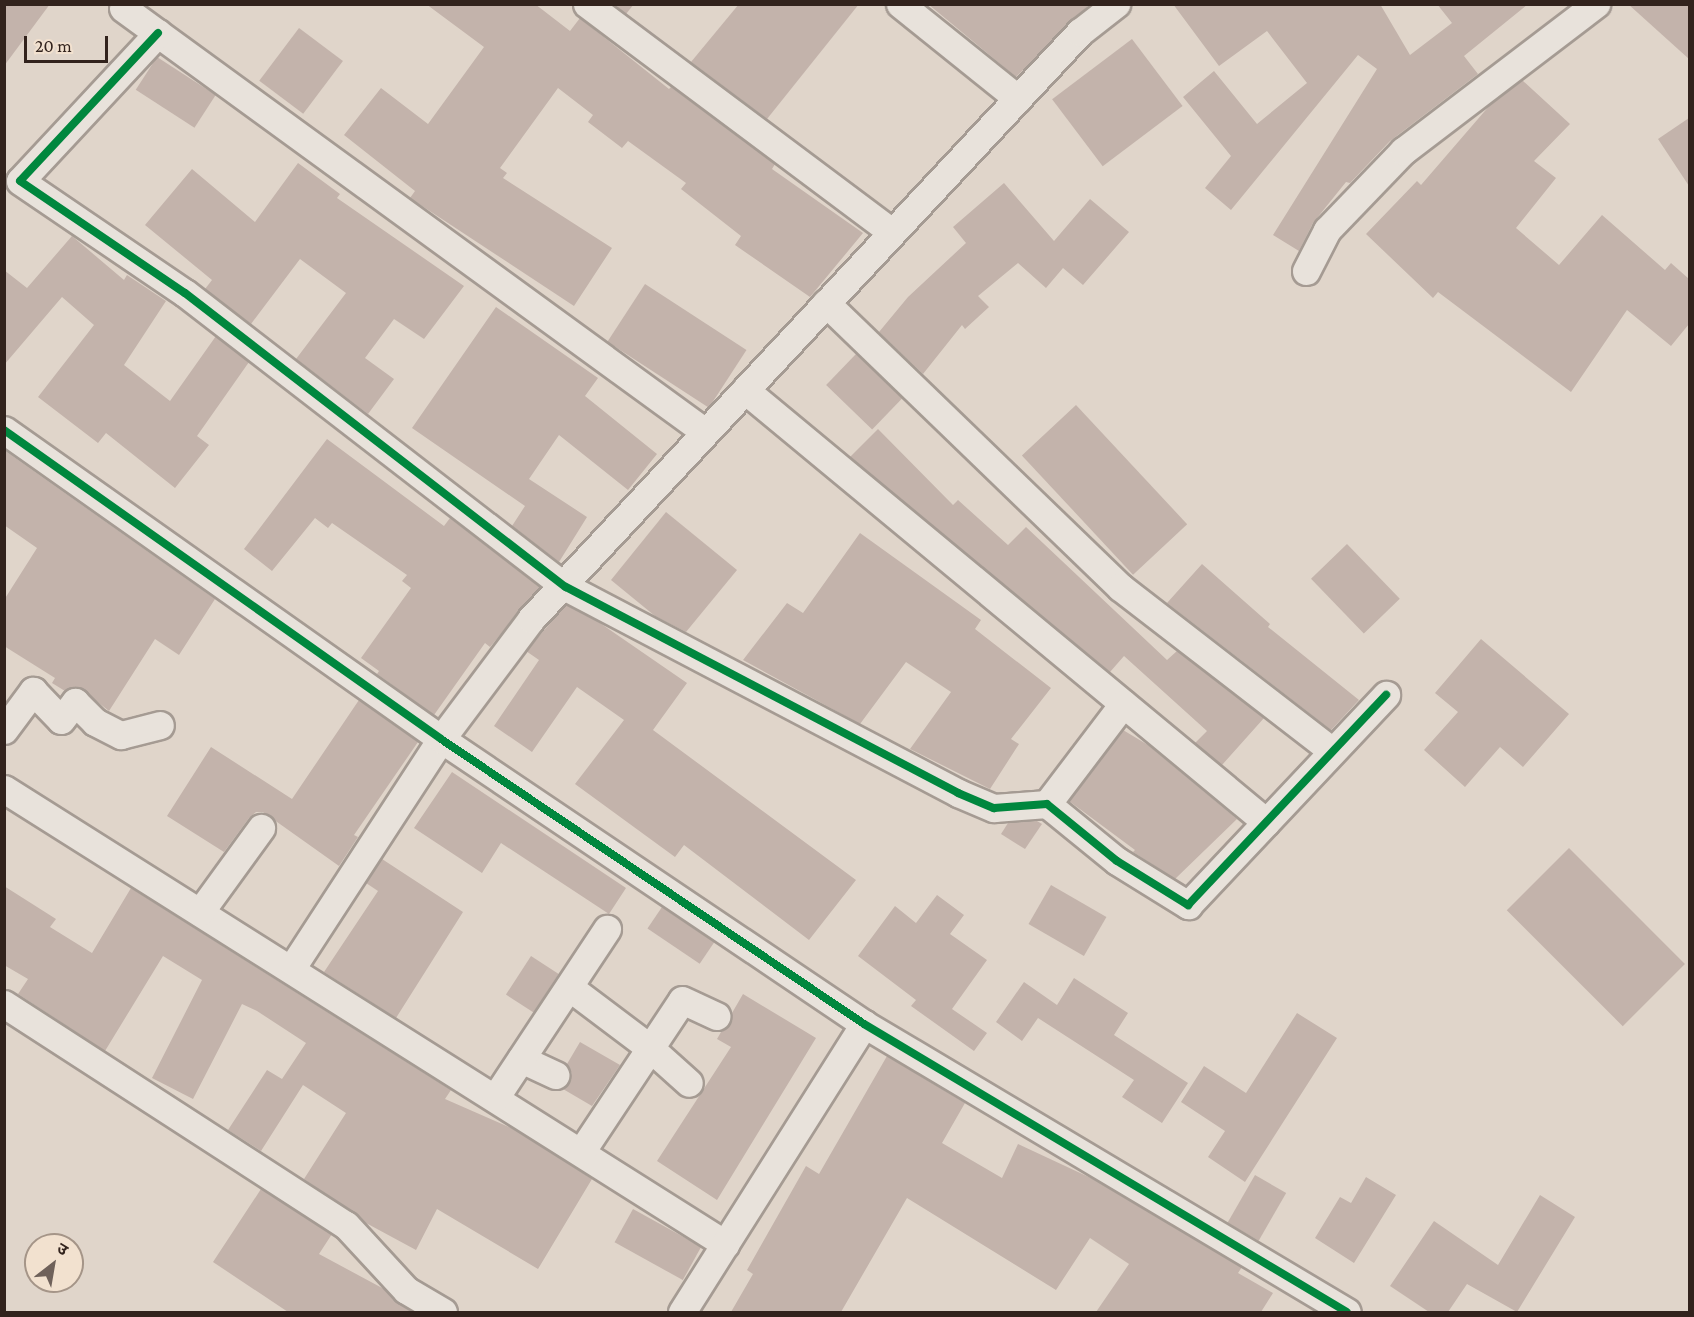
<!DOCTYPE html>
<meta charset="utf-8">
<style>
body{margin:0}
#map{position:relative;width:1694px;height:1317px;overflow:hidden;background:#e0d5ca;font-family:"Crimson Pro","Noto Sans Devanagari",serif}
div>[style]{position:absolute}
.building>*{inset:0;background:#c3b3ab;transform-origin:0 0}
.roads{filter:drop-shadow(2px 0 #a59b93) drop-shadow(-2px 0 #a59b93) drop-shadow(0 2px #a59b93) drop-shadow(0 -2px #a59b93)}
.minor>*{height:27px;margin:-13.5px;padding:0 13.5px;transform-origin:13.5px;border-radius:13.5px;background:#e8e2db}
.cycleway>*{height:8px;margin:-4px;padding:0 4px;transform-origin:4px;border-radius:4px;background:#00873e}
span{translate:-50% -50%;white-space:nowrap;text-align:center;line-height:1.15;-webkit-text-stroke:4.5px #f2e1cf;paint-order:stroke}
.frame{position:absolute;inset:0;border:6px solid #32231d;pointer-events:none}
.north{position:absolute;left:24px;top:1233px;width:60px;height:60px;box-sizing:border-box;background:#f2e1cf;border:2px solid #a59588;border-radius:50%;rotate:31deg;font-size:16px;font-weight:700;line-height:24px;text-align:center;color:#32231d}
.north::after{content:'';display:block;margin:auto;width:21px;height:27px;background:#6f615a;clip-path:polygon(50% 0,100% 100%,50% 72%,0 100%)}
.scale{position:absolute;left:24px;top:36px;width:84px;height:27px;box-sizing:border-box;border:3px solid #32231d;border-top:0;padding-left:8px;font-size:18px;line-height:21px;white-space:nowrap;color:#32231d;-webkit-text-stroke:4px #f2e1cf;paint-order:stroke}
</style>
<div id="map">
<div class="building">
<i style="clip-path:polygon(4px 4px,50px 4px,4px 66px)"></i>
<i style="clip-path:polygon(426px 4px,535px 4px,570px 31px,580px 18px,669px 89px,671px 87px,775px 164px,772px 169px,863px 233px,810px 297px,735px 245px,741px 236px,681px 189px,686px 183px,628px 141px,622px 148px,588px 122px,593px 115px,558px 88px,500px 168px,507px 173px,503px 178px,612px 248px,574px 306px,410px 198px,415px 191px,344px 135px,381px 88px,428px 124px,484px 47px)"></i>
<i style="clip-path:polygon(614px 4px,634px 4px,626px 14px)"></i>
<i style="clip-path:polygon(739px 4px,859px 4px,767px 119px,691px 62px)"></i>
<i style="clip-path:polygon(928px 4px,1090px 4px,1016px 77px)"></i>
<i style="clip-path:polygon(1173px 4px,1380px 4px,1410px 55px,1452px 23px,1437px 4px,1528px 4px,1464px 56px,1478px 74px,1390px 141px,1350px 183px,1346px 182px,1313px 223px,1299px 251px,1273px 235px,1377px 69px,1358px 55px,1231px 210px,1205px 188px,1231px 156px,1183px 97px,1214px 71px,1257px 124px,1307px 83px,1267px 31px,1219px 66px)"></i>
<i style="clip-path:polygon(1628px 4px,1689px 4px,1689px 59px)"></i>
<i style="left:299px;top:28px;width:55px;height:66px;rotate:37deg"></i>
<i style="left:1132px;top:39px;width:84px;height:100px;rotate:53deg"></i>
<i style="left:157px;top:57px;width:70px;height:39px;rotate:33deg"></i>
<i style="clip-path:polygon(1522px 80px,1570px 124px,1534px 161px,1556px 178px,1516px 228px,1559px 265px,1602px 215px,1665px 270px,1671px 263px,1689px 279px,1689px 324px,1671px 346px,1627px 310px,1571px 392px,1438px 292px,1433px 298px,1366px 234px,1417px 181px,1421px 185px,1490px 105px)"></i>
<i style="clip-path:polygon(1689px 118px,1689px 186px,1658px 139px)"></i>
<i style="clip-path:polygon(298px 163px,340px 194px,337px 198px,464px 286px,424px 339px,394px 319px,365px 358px,394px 379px,368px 414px,296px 359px,346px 293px,300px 259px,251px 324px,205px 289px,212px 280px,145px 225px,192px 169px,255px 222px)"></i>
<i style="clip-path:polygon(1004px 183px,1054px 241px,1090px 199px,1129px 232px,1083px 285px,1063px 268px,1046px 288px,1018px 263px,978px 296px,989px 307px,965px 329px,962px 325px,923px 374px,879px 332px,908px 297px,966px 243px,953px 227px)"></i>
<i style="clip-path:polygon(72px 236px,124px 280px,127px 275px,166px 301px,124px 365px,170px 401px,216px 336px,249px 362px,197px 436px,209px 445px,175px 488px,106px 433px,98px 443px,38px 397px,94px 325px,62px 297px,4px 365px,4px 270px,27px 288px)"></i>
<i style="left:645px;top:284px;width:121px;height:69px;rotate:33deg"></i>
<i style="clip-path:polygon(496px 307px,598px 378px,585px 396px,657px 454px,628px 490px,559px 435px,529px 479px,587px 517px,559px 562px,512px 526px,525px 506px,412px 428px)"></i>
<i style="left:856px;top:354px;width:64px;height:43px;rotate:44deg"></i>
<i style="left:1076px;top:405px;width:163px;height:74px;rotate:47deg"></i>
<i style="clip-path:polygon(878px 429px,953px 505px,958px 500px,1008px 545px,1026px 527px,1167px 660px,1177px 651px,1264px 718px,1222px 765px,1195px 743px,1207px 731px,1124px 656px,1110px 672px,850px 457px)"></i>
<i style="clip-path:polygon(327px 439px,444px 526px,450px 518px,540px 587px,490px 647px,485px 643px,434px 715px,377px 674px,379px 671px,361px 658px,411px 588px,402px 581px,407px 575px,332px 523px,328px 528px,315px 518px,272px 571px,244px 549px)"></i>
<i style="clip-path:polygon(4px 450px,215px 599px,179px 655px,155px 639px,109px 711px,79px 687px,65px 691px,52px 683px,55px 678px,4px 646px,4px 600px,37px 548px,4px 525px)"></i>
<i style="clip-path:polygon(666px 512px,737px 570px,686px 632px,655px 616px,611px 580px)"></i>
<i style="clip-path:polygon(860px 533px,981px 620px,975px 629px,1051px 688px,1011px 739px,1019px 744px,990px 789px,910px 749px,951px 692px,906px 662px,860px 724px,743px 660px,787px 603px,803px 613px)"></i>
<i style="left:1347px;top:544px;width:76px;height:50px;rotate:46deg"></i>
<i style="clip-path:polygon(1202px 564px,1270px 624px,1268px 627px,1359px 700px,1331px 730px,1167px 603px)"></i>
<i style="clip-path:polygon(566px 605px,597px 621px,687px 683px,653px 730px,856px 880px,809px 940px,684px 845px,675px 857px,575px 784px,624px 720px,577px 687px,532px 752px,494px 726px,539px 660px,526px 651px)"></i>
<i style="clip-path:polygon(1481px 639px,1569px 714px,1523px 767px,1500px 747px,1465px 787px,1424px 750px,1458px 712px,1435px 693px)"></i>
<i style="clip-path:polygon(359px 700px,418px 742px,354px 835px,358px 837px,339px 866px,263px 812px,256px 812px,249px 818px,224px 852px,167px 816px,211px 747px,292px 799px)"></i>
<i style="clip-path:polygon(1123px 730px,1148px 745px,1237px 819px,1175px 879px,1133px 852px,1135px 850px,1069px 801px)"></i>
<i style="clip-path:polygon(452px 772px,626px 888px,609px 914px,501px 843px,482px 873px,414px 828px)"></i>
<i style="clip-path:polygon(1037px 821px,1042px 824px,1025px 849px,1001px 834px,1008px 823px)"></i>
<i style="left:1569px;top:848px;width:164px;height:88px;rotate:45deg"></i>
<i style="clip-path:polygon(382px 859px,463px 912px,396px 1018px,324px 972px,378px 891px,366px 883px)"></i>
<i style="left:1051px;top:885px;width:64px;height:45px;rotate:30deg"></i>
<i style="clip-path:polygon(4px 886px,56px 919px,50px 927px,92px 953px,131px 888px,451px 1090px,445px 1099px,516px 1130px,592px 1179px,538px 1269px,437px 1209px,416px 1250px,366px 1223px,304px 1179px,346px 1113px,303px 1085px,261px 1151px,228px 1130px,267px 1070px,282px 1079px,306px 1043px,257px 1011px,242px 1004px,193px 1099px,152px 1078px,202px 980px,163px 956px,105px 1051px,18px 994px,28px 979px,4px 965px)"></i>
<i style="clip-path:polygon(937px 895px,964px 915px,950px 934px,987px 960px,952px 1009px,987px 1033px,974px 1051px,911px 1006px,916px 1000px,858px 956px,895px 906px,916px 923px)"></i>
<i style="left:662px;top:907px;width:63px;height:26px;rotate:34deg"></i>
<i style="left:531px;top:956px;width:33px;height:46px;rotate:33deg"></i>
<i style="clip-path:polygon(1074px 978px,1128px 1013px,1114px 1035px,1188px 1083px,1162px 1123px,1122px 1097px,1134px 1080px,1038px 1018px,1022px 1041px,996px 1022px,1024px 982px,1057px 1005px)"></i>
<i style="clip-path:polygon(743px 994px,816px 1038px,717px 1200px,657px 1161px,731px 1047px,717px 1039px)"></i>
<i style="clip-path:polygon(1297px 1013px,1337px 1038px,1245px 1182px,1208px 1157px,1225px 1131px,1181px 1102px,1204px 1066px,1246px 1093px)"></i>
<i style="clip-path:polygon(580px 1042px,620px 1065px,592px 1106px,563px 1089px,572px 1074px,567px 1064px)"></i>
<i style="clip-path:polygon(887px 1056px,965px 1103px,942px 1143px,1002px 1178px,1018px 1144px,1093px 1179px,1242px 1267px,1238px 1273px,1273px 1293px,1261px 1312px,1096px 1312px,1129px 1264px,1090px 1238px,1056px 1290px,907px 1198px,841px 1312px,731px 1312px,753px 1274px,747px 1270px,806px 1166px,819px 1174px)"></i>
<i style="left:1255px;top:1175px;width:36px;height:55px;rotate:30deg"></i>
<i style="clip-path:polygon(1366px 1177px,1396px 1195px,1354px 1263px,1315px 1238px,1340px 1197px,1351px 1203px)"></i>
<i style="clip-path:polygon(261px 1189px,332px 1234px,319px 1254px,384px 1289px,413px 1312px,288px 1312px,213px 1262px)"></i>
<i style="clip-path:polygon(1540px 1195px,1575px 1217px,1517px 1312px,1467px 1284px,1448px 1312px,1429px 1312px,1390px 1286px,1434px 1221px,1498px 1265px)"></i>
<i style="left:633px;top:1209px;width:78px;height:38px;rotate:29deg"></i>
</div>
<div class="roads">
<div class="minor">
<i style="left:587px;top:4px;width:381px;rotate:36.8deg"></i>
<i style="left:900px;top:4px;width:151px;rotate:38.8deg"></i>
<i style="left:123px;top:8px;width:720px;rotate:36.07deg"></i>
<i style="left:158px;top:33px;width:202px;rotate:133deg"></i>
<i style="left:20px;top:181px;width:199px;rotate:34.2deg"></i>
<i style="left:185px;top:293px;width:481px;rotate:37.7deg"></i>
<i style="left:566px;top:587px;width:443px;rotate:27.7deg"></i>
<i style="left:958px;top:793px;width:39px;rotate:23deg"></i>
<i style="left:994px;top:808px;width:53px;rotate:-4.3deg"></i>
<i style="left:1047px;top:804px;width:90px;rotate:39.2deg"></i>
<i style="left:1117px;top:861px;width:84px;rotate:31.8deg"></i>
<i style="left:1188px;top:905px;width:289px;rotate:-46.7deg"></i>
<i style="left:1306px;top:271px;width:46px;rotate:-62.9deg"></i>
<i style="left:1327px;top:230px;width:110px;rotate:-46.1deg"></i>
<i style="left:1403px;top:151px;width:243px;rotate:-37.3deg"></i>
<i style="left:826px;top:303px;width:409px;rotate:44deg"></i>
<i style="left:1120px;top:587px;width:268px;rotate:37.7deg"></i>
<i style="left:745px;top:390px;width:677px;rotate:39.66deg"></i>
<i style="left:4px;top:430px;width:535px;rotate:35.26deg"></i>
<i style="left:441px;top:739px;width:510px;rotate:33.97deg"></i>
<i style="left:864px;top:1024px;width:562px;rotate:30.81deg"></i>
<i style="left:4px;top:730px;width:49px;rotate:-53.4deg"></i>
<i style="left:33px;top:691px;width:40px;rotate:46deg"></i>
<i style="left:61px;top:720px;width:23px;rotate:-52deg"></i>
<i style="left:75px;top:702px;width:28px;rotate:45deg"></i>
<i style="left:95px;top:722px;width:29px;rotate:27deg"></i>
<i style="left:121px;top:735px;width:40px;rotate:-14.4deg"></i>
<i style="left:4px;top:789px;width:853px;rotate:32.25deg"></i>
<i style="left:1047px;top:804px;width:126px;rotate:-52.8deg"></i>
<i style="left:200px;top:912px;width:104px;rotate:-54deg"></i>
<i style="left:291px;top:969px;width:275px;rotate:-56.9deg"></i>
<i style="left:441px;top:739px;width:150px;rotate:-53.1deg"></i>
<i style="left:531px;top:619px;width:804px;rotate:-46.92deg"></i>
<i style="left:1080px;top:32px;width:46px;rotate:-37.9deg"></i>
<i style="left:569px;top:987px;width:101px;rotate:37deg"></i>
<i style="left:650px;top:1048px;width:52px;rotate:41.9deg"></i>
<i style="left:4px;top:1004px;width:407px;rotate:32.9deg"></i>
<i style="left:346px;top:1225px;width:88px;rotate:47.3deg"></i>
<i style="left:406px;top:1290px;width:43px;rotate:30.7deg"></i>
<i style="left:521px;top:1059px;width:38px;rotate:25deg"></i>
<i style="left:495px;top:1098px;width:203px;rotate:-56.5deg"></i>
<i style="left:581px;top:1152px;width:182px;rotate:-56.4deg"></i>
<i style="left:682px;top:1000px;width:38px;rotate:25deg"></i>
<i style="left:682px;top:1312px;width:341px;rotate:-57.7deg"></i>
</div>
</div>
<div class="cycleway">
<i style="left:158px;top:33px;width:202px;rotate:133deg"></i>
<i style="left:20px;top:181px;width:199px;rotate:34.2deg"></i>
<i style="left:185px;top:293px;width:481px;rotate:37.7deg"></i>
<i style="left:566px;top:587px;width:443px;rotate:27.7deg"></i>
<i style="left:958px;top:793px;width:39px;rotate:23deg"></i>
<i style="left:994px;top:808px;width:53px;rotate:-4.3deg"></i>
<i style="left:1047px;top:804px;width:90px;rotate:39.2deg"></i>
<i style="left:1117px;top:861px;width:84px;rotate:31.8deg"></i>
<i style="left:1188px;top:905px;width:289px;rotate:-46.7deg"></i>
<i style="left:4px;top:430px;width:535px;rotate:35.26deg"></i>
<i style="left:441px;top:739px;width:510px;rotate:33.97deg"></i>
<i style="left:864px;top:1024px;width:562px;rotate:30.81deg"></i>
</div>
<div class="frame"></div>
<div class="north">उ</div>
<div class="scale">20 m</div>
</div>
